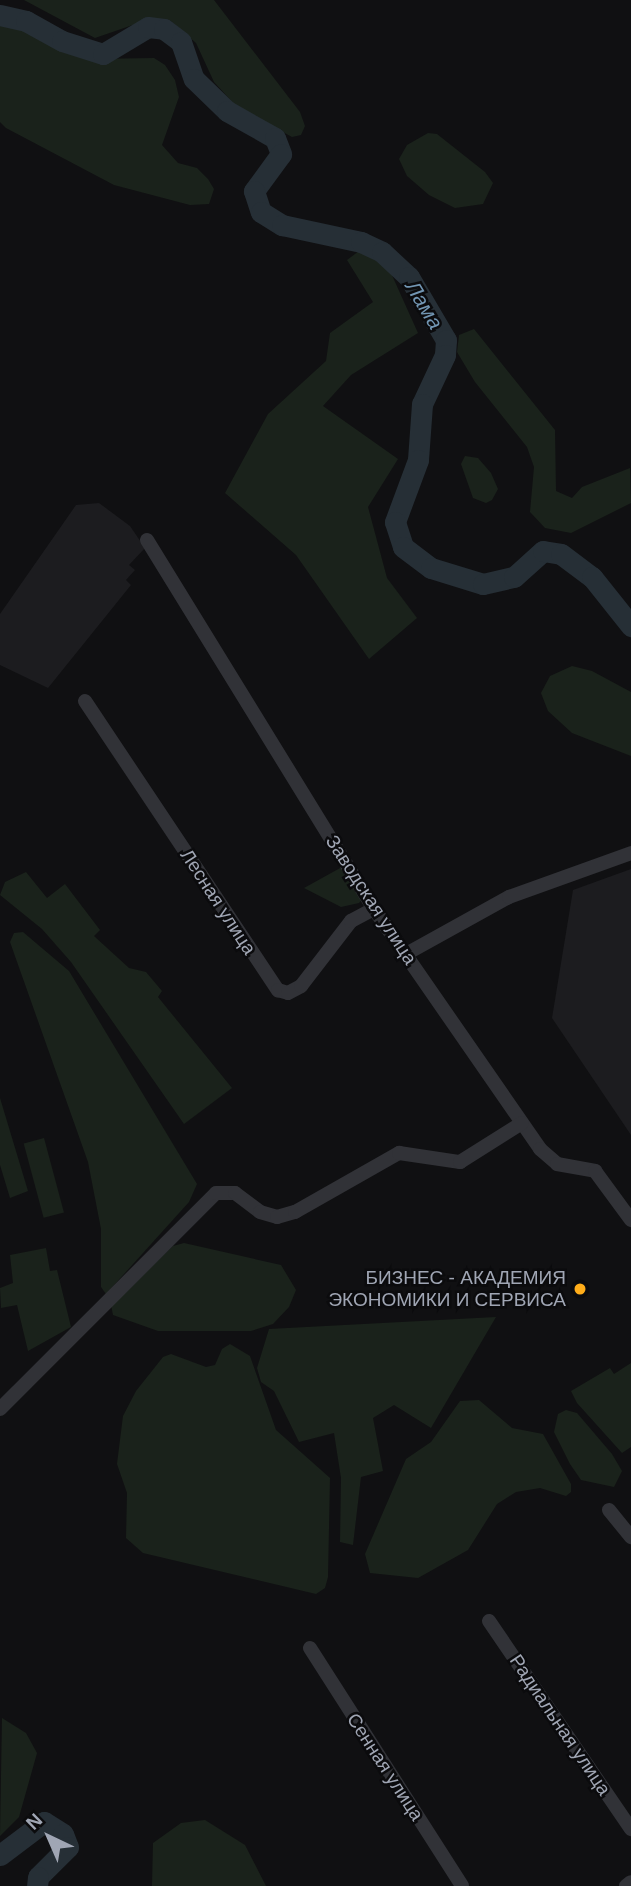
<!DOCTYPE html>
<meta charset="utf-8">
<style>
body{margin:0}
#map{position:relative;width:631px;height:1886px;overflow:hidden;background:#101012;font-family:Arial,sans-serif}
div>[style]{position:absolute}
.built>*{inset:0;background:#1c1c1f}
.green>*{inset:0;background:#1a221b;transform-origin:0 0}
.river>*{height:21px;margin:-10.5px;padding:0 10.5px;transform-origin:10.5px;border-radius:10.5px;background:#262f36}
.minor>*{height:14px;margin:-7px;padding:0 7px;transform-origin:7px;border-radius:7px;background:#313237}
.dots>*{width:19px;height:19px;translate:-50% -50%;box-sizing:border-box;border:4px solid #0b0b0d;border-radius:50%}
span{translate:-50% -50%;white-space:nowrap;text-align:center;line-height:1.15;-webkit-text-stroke:5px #0b0b0d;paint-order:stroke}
.street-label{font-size:19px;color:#a0a6b4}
.poi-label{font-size:19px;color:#a0a6b4}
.right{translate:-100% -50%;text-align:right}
.water-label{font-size:21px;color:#7296b3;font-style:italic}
.north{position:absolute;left:14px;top:1802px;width:70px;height:70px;-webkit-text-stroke:5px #0b0b0d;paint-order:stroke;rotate:316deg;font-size:19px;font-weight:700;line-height:28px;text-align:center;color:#a0a6b4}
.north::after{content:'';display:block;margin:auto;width:24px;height:32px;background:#a0a6b4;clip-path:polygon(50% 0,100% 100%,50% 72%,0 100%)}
</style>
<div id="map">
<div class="built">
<i style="clip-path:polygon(99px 503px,130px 526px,145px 548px,129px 565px,135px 570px,126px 580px,131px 585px,48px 688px,0 665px,0 614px,76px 505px)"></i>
<i style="clip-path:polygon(631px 869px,631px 1135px,552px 1018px,573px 890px)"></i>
</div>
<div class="green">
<i style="clip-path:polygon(24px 0,214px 0,300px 112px,305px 126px,301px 135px,292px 137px,237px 107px,214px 82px,196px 43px,171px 21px,153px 18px,95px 38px)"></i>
<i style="clip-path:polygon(6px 22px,92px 59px,154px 58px,165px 65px,175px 80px,179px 97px,162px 145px,178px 163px,197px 168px,208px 179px,214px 189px,209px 204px,190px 205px,114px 185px,6px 128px,0 122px,0 23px)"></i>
<i style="clip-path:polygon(428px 133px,437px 134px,485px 172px,493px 183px,483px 204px,455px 208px,429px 195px,407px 176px,399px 159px,407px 145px)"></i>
<i style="clip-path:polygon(359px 251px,371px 253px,391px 273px,418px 333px,351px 375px,323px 406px,398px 459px,368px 507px,387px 578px,417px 618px,369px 659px,296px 555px,225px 493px,268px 414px,326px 361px,330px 333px,373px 302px,347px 260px)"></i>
<i style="clip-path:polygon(474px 329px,555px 430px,556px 491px,572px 498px,582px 487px,630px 468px,631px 503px,571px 533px,545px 528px,530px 512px,534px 467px,527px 447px,475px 382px,457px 352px,459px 335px)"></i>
<i style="clip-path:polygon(465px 456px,478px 458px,491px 473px,498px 489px,492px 500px,486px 503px,473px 498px,461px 464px)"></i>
<i style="clip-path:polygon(572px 666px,592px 671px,631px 692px,631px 756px,572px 733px,548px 711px,541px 693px,550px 676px)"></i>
<i style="clip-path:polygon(342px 867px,363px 898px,359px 903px,341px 907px,304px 888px)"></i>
<i style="clip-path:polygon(26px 872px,47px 898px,65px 884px,100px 930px,94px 936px,129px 968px,146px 972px,162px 991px,158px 997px,232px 1088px,184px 1124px,71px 962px,42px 929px,0 895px,5px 882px)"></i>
<i style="clip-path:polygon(23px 932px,69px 971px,197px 1184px,189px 1202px,106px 1294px,101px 1287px,101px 1229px,88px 1162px,10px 942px,14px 933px)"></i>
<i style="clip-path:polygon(0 1098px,28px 1191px,10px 1198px,0 1165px)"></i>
<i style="left:44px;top:1138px;width:77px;height:21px;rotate:75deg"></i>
<i style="clip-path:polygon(184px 1243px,281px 1265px,296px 1290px,289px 1307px,273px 1324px,251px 1331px,158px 1331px,113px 1315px,111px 1305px,173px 1246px)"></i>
<i style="clip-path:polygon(46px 1248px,50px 1271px,57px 1270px,71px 1327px,28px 1351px,17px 1305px,1px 1308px,0 1288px,13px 1283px,10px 1255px)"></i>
<i style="clip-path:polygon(496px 1317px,431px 1428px,394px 1405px,373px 1418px,383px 1471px,361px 1477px,353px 1545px,340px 1542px,341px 1478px,334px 1433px,299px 1442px,274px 1391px,261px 1382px,257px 1368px,269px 1329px)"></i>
<i style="clip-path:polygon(230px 1344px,250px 1356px,276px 1430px,330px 1478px,328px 1577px,325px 1588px,316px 1594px,143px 1553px,126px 1538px,127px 1493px,117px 1464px,123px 1416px,136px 1391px,163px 1357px,171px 1354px,206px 1367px,215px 1365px,222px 1349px)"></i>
<i style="clip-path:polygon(631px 1363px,631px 1447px,622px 1453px,577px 1403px,571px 1391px,610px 1368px,614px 1374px)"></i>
<i style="clip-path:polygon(479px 1400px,512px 1428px,543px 1434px,571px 1484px,571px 1492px,566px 1496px,540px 1488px,516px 1492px,497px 1504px,468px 1550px,418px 1578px,370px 1573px,365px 1554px,406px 1459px,431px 1442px,460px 1401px)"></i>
<i style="clip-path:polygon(566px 1410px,577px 1413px,612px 1454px,622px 1471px,614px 1487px,581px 1480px,570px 1464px,554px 1432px,558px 1414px)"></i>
<i style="clip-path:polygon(2px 1718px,26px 1733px,37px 1753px,19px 1817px,0 1836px)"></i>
<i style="clip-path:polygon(205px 1820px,245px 1845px,266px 1886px,152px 1886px,153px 1843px,181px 1823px)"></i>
</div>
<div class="river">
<i style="left:0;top:15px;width:27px;rotate:13deg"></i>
<i style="left:26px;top:21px;width:41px;rotate:29.1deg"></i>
<i style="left:62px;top:41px;width:43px;rotate:17.6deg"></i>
<i style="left:103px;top:54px;width:52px;rotate:-31deg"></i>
<i style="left:148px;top:27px;width:16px;rotate:7deg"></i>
<i style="left:164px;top:29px;width:21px;rotate:37deg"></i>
<i style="left:181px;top:42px;width:39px;rotate:71deg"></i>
<i style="left:194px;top:79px;width:46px;rotate:44.1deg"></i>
<i style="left:227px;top:111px;width:55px;rotate:29.4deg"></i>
<i style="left:275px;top:138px;width:17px;rotate:69deg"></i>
<i style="left:281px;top:154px;width:46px;rotate:126.1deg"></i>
<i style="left:254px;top:191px;width:22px;rotate:72deg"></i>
<i style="left:261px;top:212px;width:25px;rotate:32deg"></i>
<i style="left:282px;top:225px;width:81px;rotate:12.1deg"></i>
<i style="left:361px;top:242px;width:23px;rotate:25deg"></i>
<i style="left:382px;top:252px;width:37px;rotate:43deg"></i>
<i style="left:409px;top:277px;width:73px;rotate:59.6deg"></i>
<i style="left:446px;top:340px;width:15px;rotate:94deg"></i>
<i style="left:445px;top:355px;width:54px;rotate:115.1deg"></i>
<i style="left:422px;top:404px;width:56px;rotate:94.1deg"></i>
<i style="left:418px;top:460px;width:66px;rotate:110.4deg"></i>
<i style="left:395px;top:522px;width:26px;rotate:72deg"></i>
<i style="left:403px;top:547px;width:35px;rotate:37deg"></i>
<i style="left:431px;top:568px;width:54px;rotate:17.1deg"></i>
<i style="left:483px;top:584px;width:32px;rotate:-13deg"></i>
<i style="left:514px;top:577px;width:39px;rotate:-42deg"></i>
<i style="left:543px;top:551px;width:18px;rotate:9deg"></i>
<i style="left:561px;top:554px;width:39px;rotate:37deg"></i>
<i style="left:592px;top:577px;width:63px;rotate:51.5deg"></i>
<i style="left:0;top:1855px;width:55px;rotate:-36.9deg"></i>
<i style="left:44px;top:1822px;width:22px;rotate:32deg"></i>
<i style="left:63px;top:1834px;width:14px;rotate:69deg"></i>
<i style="left:68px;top:1847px;width:42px;rotate:135deg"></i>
<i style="left:38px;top:1877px;width:9px;rotate:96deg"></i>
</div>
<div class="minor">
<i style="left:147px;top:540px;width:433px;rotate:58.4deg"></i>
<i style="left:374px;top:909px;width:292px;rotate:55.3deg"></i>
<i style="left:540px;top:1149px;width:23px;rotate:41deg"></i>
<i style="left:557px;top:1164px;width:39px;rotate:10deg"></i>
<i style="left:595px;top:1171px;width:61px;rotate:53.7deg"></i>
<i style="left:85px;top:701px;width:348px;rotate:56.3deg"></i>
<i style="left:278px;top:990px;width:10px;rotate:17deg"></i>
<i style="left:288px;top:993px;width:15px;rotate:-28deg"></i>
<i style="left:301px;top:986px;width:82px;rotate:-52.4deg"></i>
<i style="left:351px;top:921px;width:26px;rotate:-28deg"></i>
<i style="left:406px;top:954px;width:118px;rotate:-29deg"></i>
<i style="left:509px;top:897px;width:130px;rotate:-19.8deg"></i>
<i style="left:0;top:1409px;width:305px;rotate:-45deg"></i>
<i style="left:216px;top:1193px;width:19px"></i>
<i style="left:235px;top:1193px;width:31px;rotate:37deg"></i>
<i style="left:260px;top:1212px;width:18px;rotate:16deg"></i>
<i style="left:277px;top:1217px;width:19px;rotate:-16deg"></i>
<i style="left:295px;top:1212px;width:120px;rotate:-29.6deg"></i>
<i style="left:399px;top:1153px;width:62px;rotate:8.4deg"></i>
<i style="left:460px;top:1162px;width:73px;rotate:-32.2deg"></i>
<i style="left:609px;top:1510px;width:35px;rotate:51deg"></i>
<i style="left:489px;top:1621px;width:252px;rotate:55.7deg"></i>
<i style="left:310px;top:1648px;width:282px;rotate:57.4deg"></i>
<i style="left:626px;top:1886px;width:6px;rotate:-39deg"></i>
</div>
<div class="dots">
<i style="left:580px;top:1289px;background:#ffad1a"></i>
</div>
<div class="street-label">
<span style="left:371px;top:900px;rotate:57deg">Заводская улица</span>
<span style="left:218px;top:902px;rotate:57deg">Лесная улица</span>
<span style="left:560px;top:1725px;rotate:56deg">Радиальная улица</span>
<span style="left:385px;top:1767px;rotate:57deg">Сенная улица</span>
</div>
<div class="poi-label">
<span class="right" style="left:566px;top:1289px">БИЗНЕС - АКАДЕМИЯ<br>ЭКОНОМИКИ И СЕРВИСА</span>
</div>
<div class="water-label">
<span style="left:424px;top:305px;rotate:59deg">Лама</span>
</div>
<div class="north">N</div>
</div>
